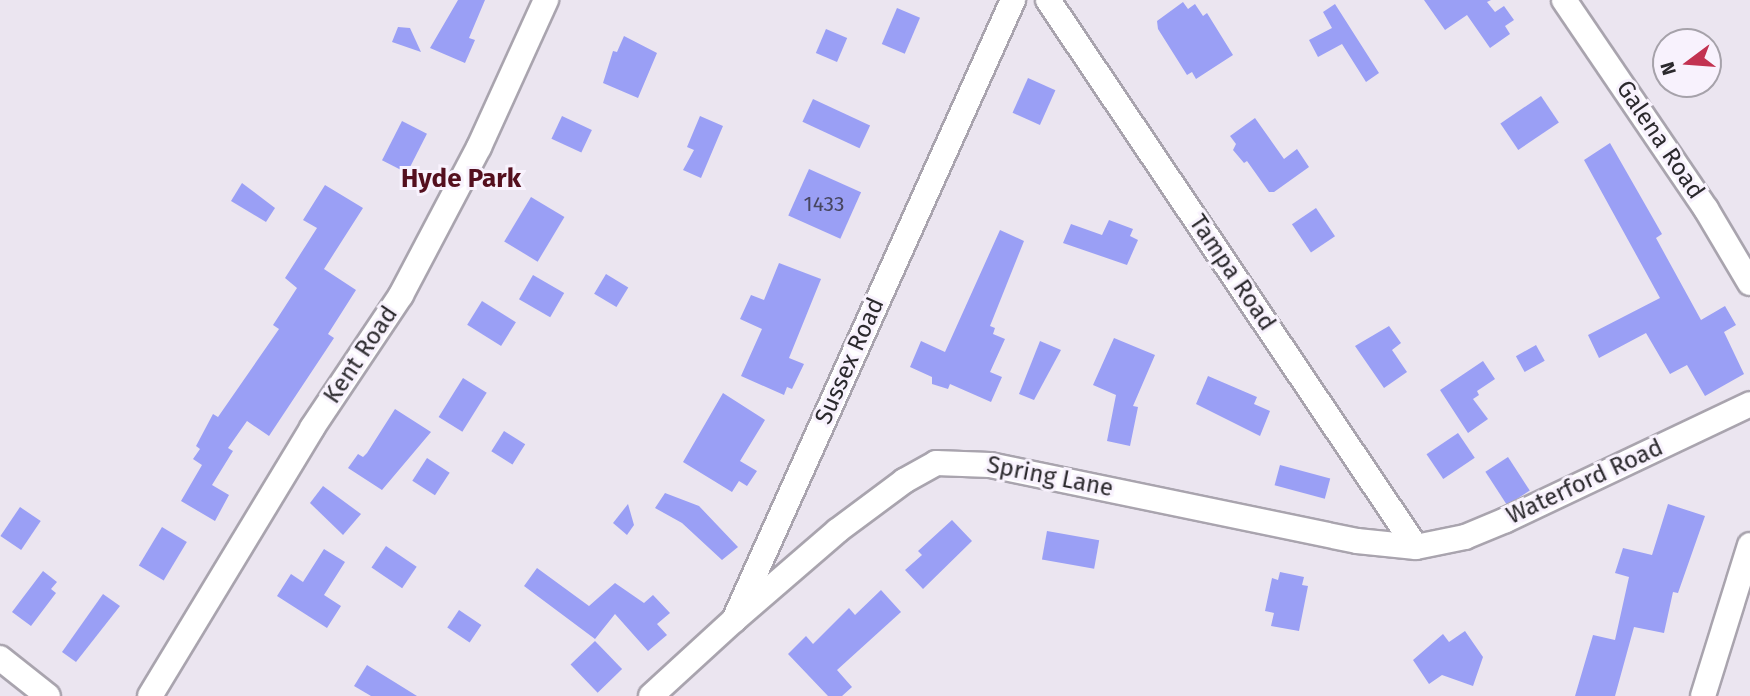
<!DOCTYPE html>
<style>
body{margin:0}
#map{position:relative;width:1750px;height:696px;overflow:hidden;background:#ebe5f0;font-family:"Fira Sans",sans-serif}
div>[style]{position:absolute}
.building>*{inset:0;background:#9a9ff5;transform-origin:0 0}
.roads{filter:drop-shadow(2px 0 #a9a4ae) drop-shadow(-2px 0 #a9a4ae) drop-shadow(0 2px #a9a4ae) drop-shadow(0 -2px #a9a4ae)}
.street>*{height:24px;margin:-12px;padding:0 12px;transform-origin:12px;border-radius:12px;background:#fff}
span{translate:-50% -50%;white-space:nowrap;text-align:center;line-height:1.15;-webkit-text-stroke:6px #f8f2fd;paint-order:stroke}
.number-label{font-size:21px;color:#47465f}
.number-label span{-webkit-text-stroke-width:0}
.street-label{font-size:24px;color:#2b292d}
.neighbourhood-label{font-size:26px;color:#540f1e;font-weight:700}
.north{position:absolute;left:1652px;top:28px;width:70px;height:70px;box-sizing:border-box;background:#f8f2fd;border:2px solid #a6a2aa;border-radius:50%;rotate:254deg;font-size:19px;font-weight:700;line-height:28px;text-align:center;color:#2b292d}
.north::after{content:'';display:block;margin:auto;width:24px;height:32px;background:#c23251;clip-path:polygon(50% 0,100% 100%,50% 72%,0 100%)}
</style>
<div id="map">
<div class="building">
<i style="clip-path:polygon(458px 0,485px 0,469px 38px,475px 40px,465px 63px,430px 48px)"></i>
<i style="clip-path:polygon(1424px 0,1491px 0,1487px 2px,1495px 12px,1504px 6px,1514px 20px,1505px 26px,1510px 34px,1490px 48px,1467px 15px,1445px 30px)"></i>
<i style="clip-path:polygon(1183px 2px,1188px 9px,1195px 4px,1203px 16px,1207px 13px,1233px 55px,1196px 79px,1192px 72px,1187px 75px,1158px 29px,1157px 21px)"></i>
<i style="clip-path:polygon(1335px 4px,1379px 73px,1366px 82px,1342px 44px,1318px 57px,1309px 40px,1332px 28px,1323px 12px)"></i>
<i style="left:897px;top:8px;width:25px;height:39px;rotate:23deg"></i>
<i style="clip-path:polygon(398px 27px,410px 28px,421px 52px,392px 42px)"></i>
<i style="left:826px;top:29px;width:23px;height:26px;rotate:23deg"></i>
<i style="clip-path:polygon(624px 36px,657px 53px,638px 98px,603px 83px,613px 51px,617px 52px)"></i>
<i style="left:1028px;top:78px;width:30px;height:38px;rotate:24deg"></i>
<i style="left:1541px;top:96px;width:32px;height:49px;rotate:56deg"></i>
<i style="left:813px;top:99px;width:63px;height:25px;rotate:25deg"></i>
<i style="left:562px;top:116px;width:33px;height:25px;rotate:25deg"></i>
<i style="clip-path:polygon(700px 116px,723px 126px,701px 178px,683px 170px,694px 150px,687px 147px)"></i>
<i style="clip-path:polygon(1255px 118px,1284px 159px,1297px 149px,1309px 167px,1274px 192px,1269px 192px,1247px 161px,1244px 163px,1233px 150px,1236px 144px,1230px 136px)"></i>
<i style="left:402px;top:121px;width:28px;height:44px;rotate:27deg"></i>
<i style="clip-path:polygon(1610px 143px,1662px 234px,1656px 238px,1701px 320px,1725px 306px,1736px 325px,1724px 332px,1744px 374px,1705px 396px,1687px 365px,1670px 374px,1646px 333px,1599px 358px,1588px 335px,1660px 298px,1584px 160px)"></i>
<i style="left:809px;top:169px;width:57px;height:51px;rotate:24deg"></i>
<i style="clip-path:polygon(242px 183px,275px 208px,266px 222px,231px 201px)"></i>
<i style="clip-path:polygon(325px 185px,363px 208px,324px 269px,356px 290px,328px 334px,334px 338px,269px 436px,247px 421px,228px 448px,233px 451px,212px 485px,229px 495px,215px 521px,181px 501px,202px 465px,193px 459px,200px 449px,196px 446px,213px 414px,218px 417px,279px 329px,273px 325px,297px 288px,285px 278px,317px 228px,303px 220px)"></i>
<i style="left:531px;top:197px;width:39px;height:52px;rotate:31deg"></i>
<i style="left:1316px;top:208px;width:34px;height:29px;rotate:56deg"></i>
<i style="clip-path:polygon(1109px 220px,1133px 229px,1130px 236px,1138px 240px,1127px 265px,1063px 243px,1071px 224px,1102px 235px)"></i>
<i style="clip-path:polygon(1000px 230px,1024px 241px,990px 326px,995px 328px,993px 334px,1005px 339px,990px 372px,1002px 377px,991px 402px,950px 384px,948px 389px,932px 384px,932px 377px,910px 367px,921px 341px,945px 352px)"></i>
<i style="clip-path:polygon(779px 263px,821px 279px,789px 358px,804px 364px,792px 389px,787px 387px,784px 395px,741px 376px,762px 329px,740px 319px,751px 295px,764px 300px)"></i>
<i style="left:606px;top:274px;width:26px;height:23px;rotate:31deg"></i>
<i style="left:533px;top:275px;width:36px;height:28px;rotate:30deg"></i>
<i style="left:482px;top:301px;width:40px;height:28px;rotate:32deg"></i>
<i style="clip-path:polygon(1389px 326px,1401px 343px,1392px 350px,1407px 372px,1384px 388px,1355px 346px)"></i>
<i style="clip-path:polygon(1114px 338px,1155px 355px,1133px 406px,1138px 407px,1130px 446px,1107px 441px,1116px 395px,1093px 385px)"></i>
<i style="clip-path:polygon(1040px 341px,1061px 350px,1034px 400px,1019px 394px)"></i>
<i style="left:1536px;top:345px;width:18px;height:23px;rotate:61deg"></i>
<i style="clip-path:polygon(1483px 361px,1495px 379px,1477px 391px,1479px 395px,1473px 399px,1488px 419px,1468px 433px,1440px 390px)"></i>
<i style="clip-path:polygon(1208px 376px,1257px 397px,1254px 404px,1270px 411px,1260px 436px,1196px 404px)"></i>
<i style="left:463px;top:378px;width:28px;height:46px;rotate:32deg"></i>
<i style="clip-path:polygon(723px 393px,765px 420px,740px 461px,757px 471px,747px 486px,739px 481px,732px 492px,683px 462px)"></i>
<i style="clip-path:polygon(395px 409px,431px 432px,382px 490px,348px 468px,358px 454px,363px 457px,367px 453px)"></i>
<i style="left:504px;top:431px;width:25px;height:24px;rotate:32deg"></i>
<i style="left:1458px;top:433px;width:30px;height:38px;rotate:56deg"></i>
<i style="left:1508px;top:457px;width:40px;height:27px;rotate:57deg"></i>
<i style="left:427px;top:458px;width:27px;height:27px;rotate:33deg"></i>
<i style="left:1280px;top:465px;width:52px;height:21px;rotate:15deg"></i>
<i style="clip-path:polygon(323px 486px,361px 514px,343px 535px,310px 503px)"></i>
<i style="clip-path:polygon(665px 493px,699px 506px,738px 547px,722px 560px,682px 523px,655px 508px)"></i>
<i style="clip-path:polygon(628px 504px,634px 525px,627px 535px,613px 523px)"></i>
<i style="clip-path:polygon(1668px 504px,1705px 516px,1678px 593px,1673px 592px,1664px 633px,1634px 627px,1615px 696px,1575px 696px,1593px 635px,1615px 640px,1629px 577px,1615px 573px,1623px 548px,1652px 555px)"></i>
<i style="left:20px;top:507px;width:25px;height:35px;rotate:34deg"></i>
<i style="clip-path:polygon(952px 520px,972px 541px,923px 589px,905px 570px,922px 555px,918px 551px)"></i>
<i style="left:162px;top:527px;width:29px;height:45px;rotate:31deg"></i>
<i style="left:1047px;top:531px;width:53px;height:29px;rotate:10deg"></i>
<i style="left:386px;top:546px;width:37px;height:26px;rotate:34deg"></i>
<i style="clip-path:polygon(324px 549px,345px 562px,324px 595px,341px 606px,327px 628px,277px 596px,291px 574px,303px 582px)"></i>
<i style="clip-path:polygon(537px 568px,589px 606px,615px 583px,644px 603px,653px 595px,670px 613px,657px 624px,667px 635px,648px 651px,615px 614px,595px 639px,524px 586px)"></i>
<i style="clip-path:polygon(43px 571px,57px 582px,51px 589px,56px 593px,31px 626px,12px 612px)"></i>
<i style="clip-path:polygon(1280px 572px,1304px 577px,1302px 585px,1308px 586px,1299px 631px,1271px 626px,1274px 613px,1265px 611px,1272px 578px,1278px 580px)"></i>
<i style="clip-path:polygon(881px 590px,901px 612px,837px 670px,852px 687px,842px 696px,828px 696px,788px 654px,806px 636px,813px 644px,849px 608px,855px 615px)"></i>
<i style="clip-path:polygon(103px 594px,120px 606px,76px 662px,62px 652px)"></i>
<i style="left:459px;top:610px;width:27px;height:21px;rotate:34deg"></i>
<i style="clip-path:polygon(1465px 631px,1483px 657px,1473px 686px,1442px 675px,1429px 684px,1413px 660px,1443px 634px,1449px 642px)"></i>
<i style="left:595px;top:641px;width:39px;height:34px;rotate:46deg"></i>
<i style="clip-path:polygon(367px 665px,417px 696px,371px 696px,354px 686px)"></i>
</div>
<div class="roads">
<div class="street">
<i style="left:1048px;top:0;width:659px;rotate:56.07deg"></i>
<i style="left:1564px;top:0;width:253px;rotate:55.8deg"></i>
<i style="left:1706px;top:209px;width:86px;rotate:59.3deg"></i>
<i style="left:734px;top:620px;width:136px;rotate:-40.8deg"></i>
<i style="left:837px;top:531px;width:84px;rotate:-36.7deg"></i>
<i style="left:904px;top:481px;width:37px;rotate:-29deg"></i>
<i style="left:936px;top:463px;width:54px;rotate:2.1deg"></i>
<i style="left:990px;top:465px;width:375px;rotate:11.7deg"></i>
<i style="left:1357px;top:541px;width:59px;rotate:5.8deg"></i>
<i style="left:1416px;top:547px;width:50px;rotate:-11.5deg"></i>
<i style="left:1465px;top:537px;width:44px;rotate:-22.5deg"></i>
<i style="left:1506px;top:520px;width:270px;rotate:-25.4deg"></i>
<i style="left:0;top:658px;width:61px;rotate:38.4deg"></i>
<i style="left:150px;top:696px;width:313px;rotate:-58.8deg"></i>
<i style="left:312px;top:428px;width:160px;rotate:-56.2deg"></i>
<i style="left:401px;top:295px;width:167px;rotate:-62.2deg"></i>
<i style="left:479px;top:147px;width:162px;rotate:-65.5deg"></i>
<i style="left:651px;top:696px;width:113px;rotate:-42.5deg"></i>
<i style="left:734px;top:620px;width:680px;rotate:-65.77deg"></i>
<i style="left:1703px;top:696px;width:158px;rotate:-72.7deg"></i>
</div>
</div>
<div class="number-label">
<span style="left:824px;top:204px">1433</span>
</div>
<div class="street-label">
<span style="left:1660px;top:140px;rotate:56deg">Galena Road</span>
<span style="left:1232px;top:273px;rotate:56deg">Tampa Road</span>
<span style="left:361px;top:355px;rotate:-56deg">Kent Road</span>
<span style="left:850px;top:361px;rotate:-66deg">Sussex Road</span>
<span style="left:1050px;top:477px;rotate:11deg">Spring Lane</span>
<span style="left:1585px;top:482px;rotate:-25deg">Waterford Road</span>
</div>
<div class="neighbourhood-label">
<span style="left:461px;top:179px">Hyde Park</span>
</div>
<div class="north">N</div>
</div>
